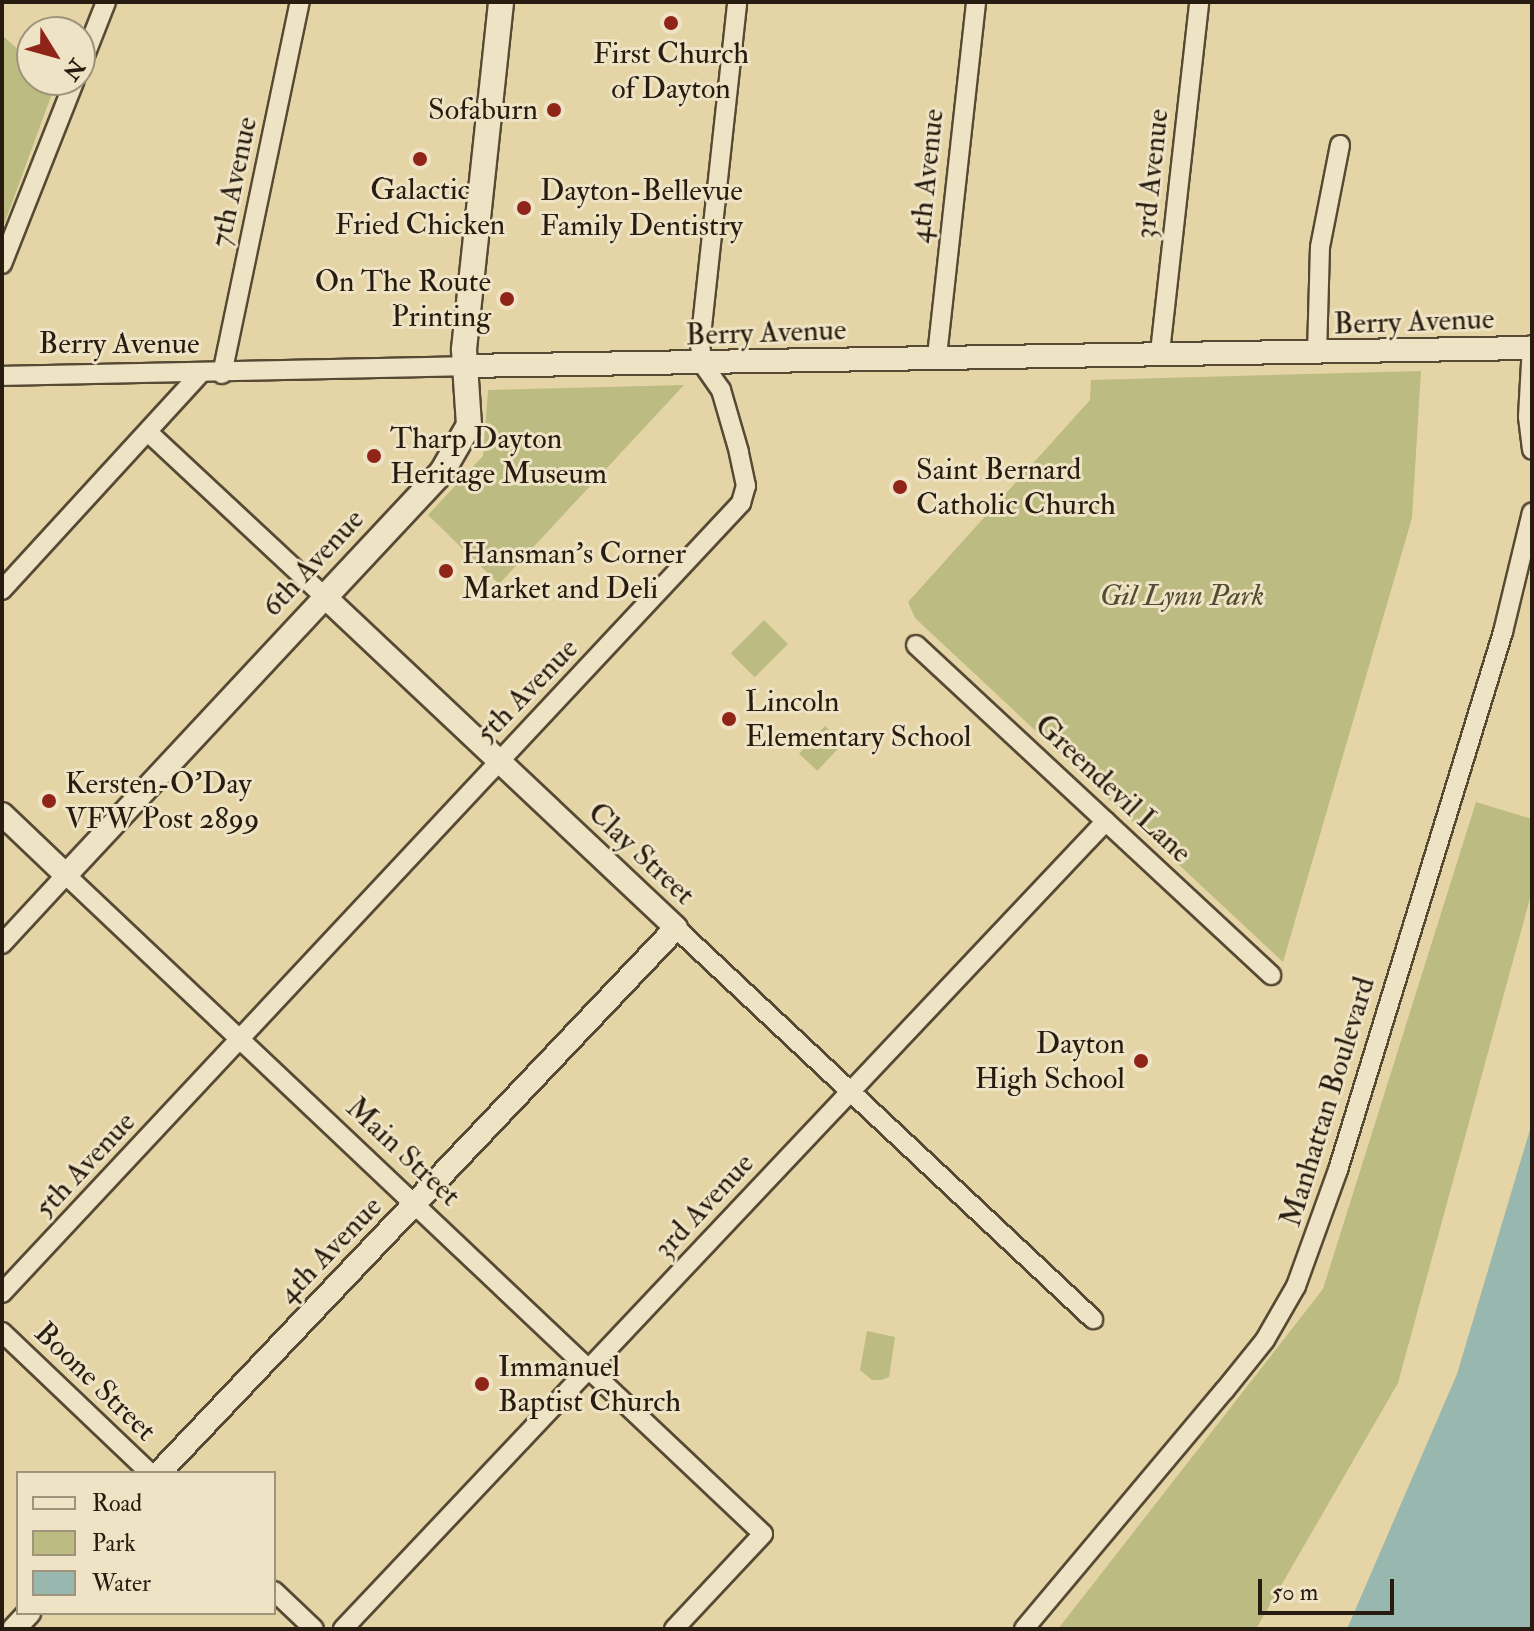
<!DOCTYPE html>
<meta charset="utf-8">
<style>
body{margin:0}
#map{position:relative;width:1534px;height:1631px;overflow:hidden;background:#e5d4a5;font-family:"IM FELL Double Pica",serif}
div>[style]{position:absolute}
.green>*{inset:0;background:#bbbb82;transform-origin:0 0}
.water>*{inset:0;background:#98b7af}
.roads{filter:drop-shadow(2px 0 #574a35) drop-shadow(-2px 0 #574a35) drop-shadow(0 2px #574a35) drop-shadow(0 -2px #574a35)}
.minor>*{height:18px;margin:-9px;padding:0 9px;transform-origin:9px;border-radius:9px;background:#eee3c4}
.tertiary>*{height:22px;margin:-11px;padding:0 11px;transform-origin:11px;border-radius:11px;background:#eee3c4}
.secondary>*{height:24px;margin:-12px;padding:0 12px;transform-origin:12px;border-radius:12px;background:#eee3c4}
.dots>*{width:22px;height:22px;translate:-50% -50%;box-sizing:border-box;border:4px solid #eee3c4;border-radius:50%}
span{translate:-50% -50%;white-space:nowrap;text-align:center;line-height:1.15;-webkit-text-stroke:6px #eee3c4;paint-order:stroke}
.poi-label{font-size:30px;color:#281c10}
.right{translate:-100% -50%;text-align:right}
.left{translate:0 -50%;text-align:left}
.street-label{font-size:30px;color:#281c10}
.park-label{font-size:30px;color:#544c32;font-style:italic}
.frame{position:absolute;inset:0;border:4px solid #281c10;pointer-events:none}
.legend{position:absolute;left:16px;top:1471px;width:260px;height:144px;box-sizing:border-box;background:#eee3c4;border:2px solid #9f937c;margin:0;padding:10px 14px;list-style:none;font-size:24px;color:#281c10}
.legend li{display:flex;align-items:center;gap:16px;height:40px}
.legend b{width:40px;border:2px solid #9f937c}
.north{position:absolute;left:16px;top:16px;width:80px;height:80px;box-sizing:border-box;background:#eee3c4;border:2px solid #9f937c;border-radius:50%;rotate:127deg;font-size:22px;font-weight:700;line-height:32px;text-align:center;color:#281c10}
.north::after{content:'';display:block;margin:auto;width:28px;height:36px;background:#8f2418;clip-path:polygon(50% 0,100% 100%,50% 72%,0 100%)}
.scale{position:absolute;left:1258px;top:1579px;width:136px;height:36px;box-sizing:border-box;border:4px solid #281c10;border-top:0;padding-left:10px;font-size:24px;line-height:28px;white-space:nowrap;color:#281c10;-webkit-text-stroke:6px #eee3c4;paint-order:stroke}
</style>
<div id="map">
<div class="green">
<i style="clip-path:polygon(2px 35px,32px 62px,32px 80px,57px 80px,2px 230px)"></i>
<i style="clip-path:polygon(1421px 371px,1412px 518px,1283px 962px,915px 618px,908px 602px,1090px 400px,1091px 380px)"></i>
<i style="clip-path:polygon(684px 385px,499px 584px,428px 515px,483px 456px,488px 390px)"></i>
<i style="left:764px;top:620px;width:34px;height:47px;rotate:45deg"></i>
<i style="left:825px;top:726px;width:25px;height:38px;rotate:43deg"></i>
<i style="clip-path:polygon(1476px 802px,1532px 819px,1532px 891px,1398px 1383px,1256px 1629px,1058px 1629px,1323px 1289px)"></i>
<i style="clip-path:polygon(867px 1331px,895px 1337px,889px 1377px,881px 1380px,872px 1380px,860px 1370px)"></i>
</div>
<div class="water">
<i style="clip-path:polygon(1532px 1123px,1532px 1629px,1347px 1629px,1457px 1374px)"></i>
</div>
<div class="roads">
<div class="minor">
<i style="left:80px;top:68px;width:71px;rotate:-68.5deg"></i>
<i style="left:2px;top:264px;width:198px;rotate:-68.4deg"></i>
<i style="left:1532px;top:345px;width:72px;rotate:93.2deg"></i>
<i style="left:1528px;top:417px;width:33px;rotate:83deg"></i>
<i style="left:1160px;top:352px;width:352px;rotate:-83.6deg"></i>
<i style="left:1317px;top:354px;width:107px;rotate:-88.4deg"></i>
<i style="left:1320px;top:247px;width:104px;rotate:-78.9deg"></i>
<i style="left:937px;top:356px;width:356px;rotate:-83.7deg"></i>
<i style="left:222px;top:374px;width:380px;rotate:-78.2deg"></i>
<i style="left:2px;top:376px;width:463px;rotate:-1.2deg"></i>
<i style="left:149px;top:433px;width:241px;rotate:43deg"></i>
<i style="left:2px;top:590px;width:294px;rotate:-47.5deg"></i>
<i style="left:916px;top:645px;width:485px;rotate:42.9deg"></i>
<i style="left:676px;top:928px;width:572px;rotate:43.16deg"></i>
<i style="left:2px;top:944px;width:94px;rotate:-47.2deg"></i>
<i style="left:66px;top:875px;width:959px;rotate:43.39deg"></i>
<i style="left:763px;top:1534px;width:130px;rotate:133.1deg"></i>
<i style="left:2px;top:1293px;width:1082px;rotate:-46.91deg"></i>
<i style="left:741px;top:503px;width:18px;rotate:-74deg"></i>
<i style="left:746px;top:486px;width:35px;rotate:-102deg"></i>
<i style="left:739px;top:452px;width:65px;rotate:-106.2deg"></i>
<i style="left:721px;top:390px;width:32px;rotate:-125deg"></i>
<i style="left:703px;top:364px;width:19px;rotate:-99deg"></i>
<i style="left:700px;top:345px;width:345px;rotate:-83.8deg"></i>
<i style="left:2px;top:1332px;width:204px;rotate:43.6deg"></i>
<i style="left:274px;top:1591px;width:55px;rotate:43.5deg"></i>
<i style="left:343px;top:1629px;width:1111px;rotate:-46.64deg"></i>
<i style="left:1024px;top:1629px;width:311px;rotate:-50deg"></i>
<i style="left:1224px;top:1391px;width:65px;rotate:-51.2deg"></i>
<i style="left:1265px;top:1340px;width:62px;rotate:-60.1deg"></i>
<i style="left:1296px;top:1286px;width:123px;rotate:-70.1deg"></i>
<i style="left:1338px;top:1170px;width:563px;rotate:-72.95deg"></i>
<i style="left:1503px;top:632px;width:123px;rotate:-76.4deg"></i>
</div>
<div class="tertiary">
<i style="left:465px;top:366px;width:1066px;rotate:-0.97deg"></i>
<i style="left:2px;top:814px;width:88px;rotate:43.6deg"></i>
<i style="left:66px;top:875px;width:380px;rotate:-47deg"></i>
<i style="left:325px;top:597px;width:482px;rotate:43.3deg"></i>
<i style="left:676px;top:928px;width:751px;rotate:133.49deg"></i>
<i style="left:14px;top:1629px;width:22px;rotate:-47deg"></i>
</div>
<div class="secondary">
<i style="left:325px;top:597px;width:171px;rotate:-46.9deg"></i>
<i style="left:442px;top:472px;width:54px;rotate:-60.1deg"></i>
<i style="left:469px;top:425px;width:76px;rotate:-93.8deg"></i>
<i style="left:464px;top:349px;width:349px;rotate:-83.9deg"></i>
</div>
</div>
<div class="dots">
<i style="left:671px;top:23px;background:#8f2418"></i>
<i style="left:554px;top:110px;background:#8f2418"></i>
<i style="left:420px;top:159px;background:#8f2418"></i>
<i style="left:524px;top:208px;background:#8f2418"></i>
<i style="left:507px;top:299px;background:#8f2418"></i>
<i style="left:374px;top:456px;background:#8f2418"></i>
<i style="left:900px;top:487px;background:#8f2418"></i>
<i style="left:446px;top:571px;background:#8f2418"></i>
<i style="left:729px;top:719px;background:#8f2418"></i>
<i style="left:49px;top:801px;background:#8f2418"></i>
<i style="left:1141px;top:1061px;background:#8f2418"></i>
<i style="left:482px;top:1384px;background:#8f2418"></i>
</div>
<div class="poi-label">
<span style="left:671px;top:71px">First Church<br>of Dayton</span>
<span class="right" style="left:538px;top:110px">Sofaburn</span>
<span style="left:420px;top:207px">Galactic<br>Fried Chicken</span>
<span class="left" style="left:540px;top:208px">Dayton-Bellevue<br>Family Dentistry</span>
<span class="right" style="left:491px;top:299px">On The Route<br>Printing</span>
<span class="left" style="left:390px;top:456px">Tharp Dayton<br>Heritage Museum</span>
<span class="left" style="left:916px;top:487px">Saint Bernard<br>Catholic Church</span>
<span class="left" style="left:462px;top:571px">Hansman’s Corner<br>Market and Deli</span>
<span class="left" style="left:745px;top:719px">Lincoln<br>Elementary School</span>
<span class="left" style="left:65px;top:801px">Kersten-O’Day<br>VFW Post 2899</span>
<span class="right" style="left:1125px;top:1061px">Dayton<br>High School</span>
<span class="left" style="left:498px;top:1384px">Immanuel<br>Baptist Church</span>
</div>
<div class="street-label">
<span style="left:1152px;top:174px;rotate:-84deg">3rd Avenue</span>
<span style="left:927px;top:176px;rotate:-84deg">4th Avenue</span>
<span style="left:234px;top:182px;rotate:-78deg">7th Avenue</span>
<span style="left:1414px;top:322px;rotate:-2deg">Berry Avenue</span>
<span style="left:766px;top:333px;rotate:-2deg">Berry Avenue</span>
<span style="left:119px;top:344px">Berry Avenue</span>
<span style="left:313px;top:563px;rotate:-47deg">6th Avenue</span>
<span style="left:527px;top:691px;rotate:-46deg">5th Avenue</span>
<span style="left:1113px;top:789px;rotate:43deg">Greendevil Lane</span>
<span style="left:641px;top:854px;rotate:43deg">Clay Street</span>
<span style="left:1328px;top:1102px;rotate:-73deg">Manhattan Boulevard</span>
<span style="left:403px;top:1152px;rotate:43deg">Main Street</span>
<span style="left:85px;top:1165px;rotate:-47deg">5th Avenue</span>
<span style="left:704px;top:1206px;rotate:-47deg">3rd Avenue</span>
<span style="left:330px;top:1250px;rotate:-46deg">4th Avenue</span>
<span style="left:95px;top:1382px;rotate:44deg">Boone Street</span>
</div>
<div class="park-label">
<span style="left:1182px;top:596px">Gil Lynn Park</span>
</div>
<div class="frame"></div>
<ul class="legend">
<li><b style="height:10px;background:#eee3c4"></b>Road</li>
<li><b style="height:22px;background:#bbbb82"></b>Park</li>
<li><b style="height:22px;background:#98b7af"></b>Water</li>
</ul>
<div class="north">N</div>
<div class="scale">50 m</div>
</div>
